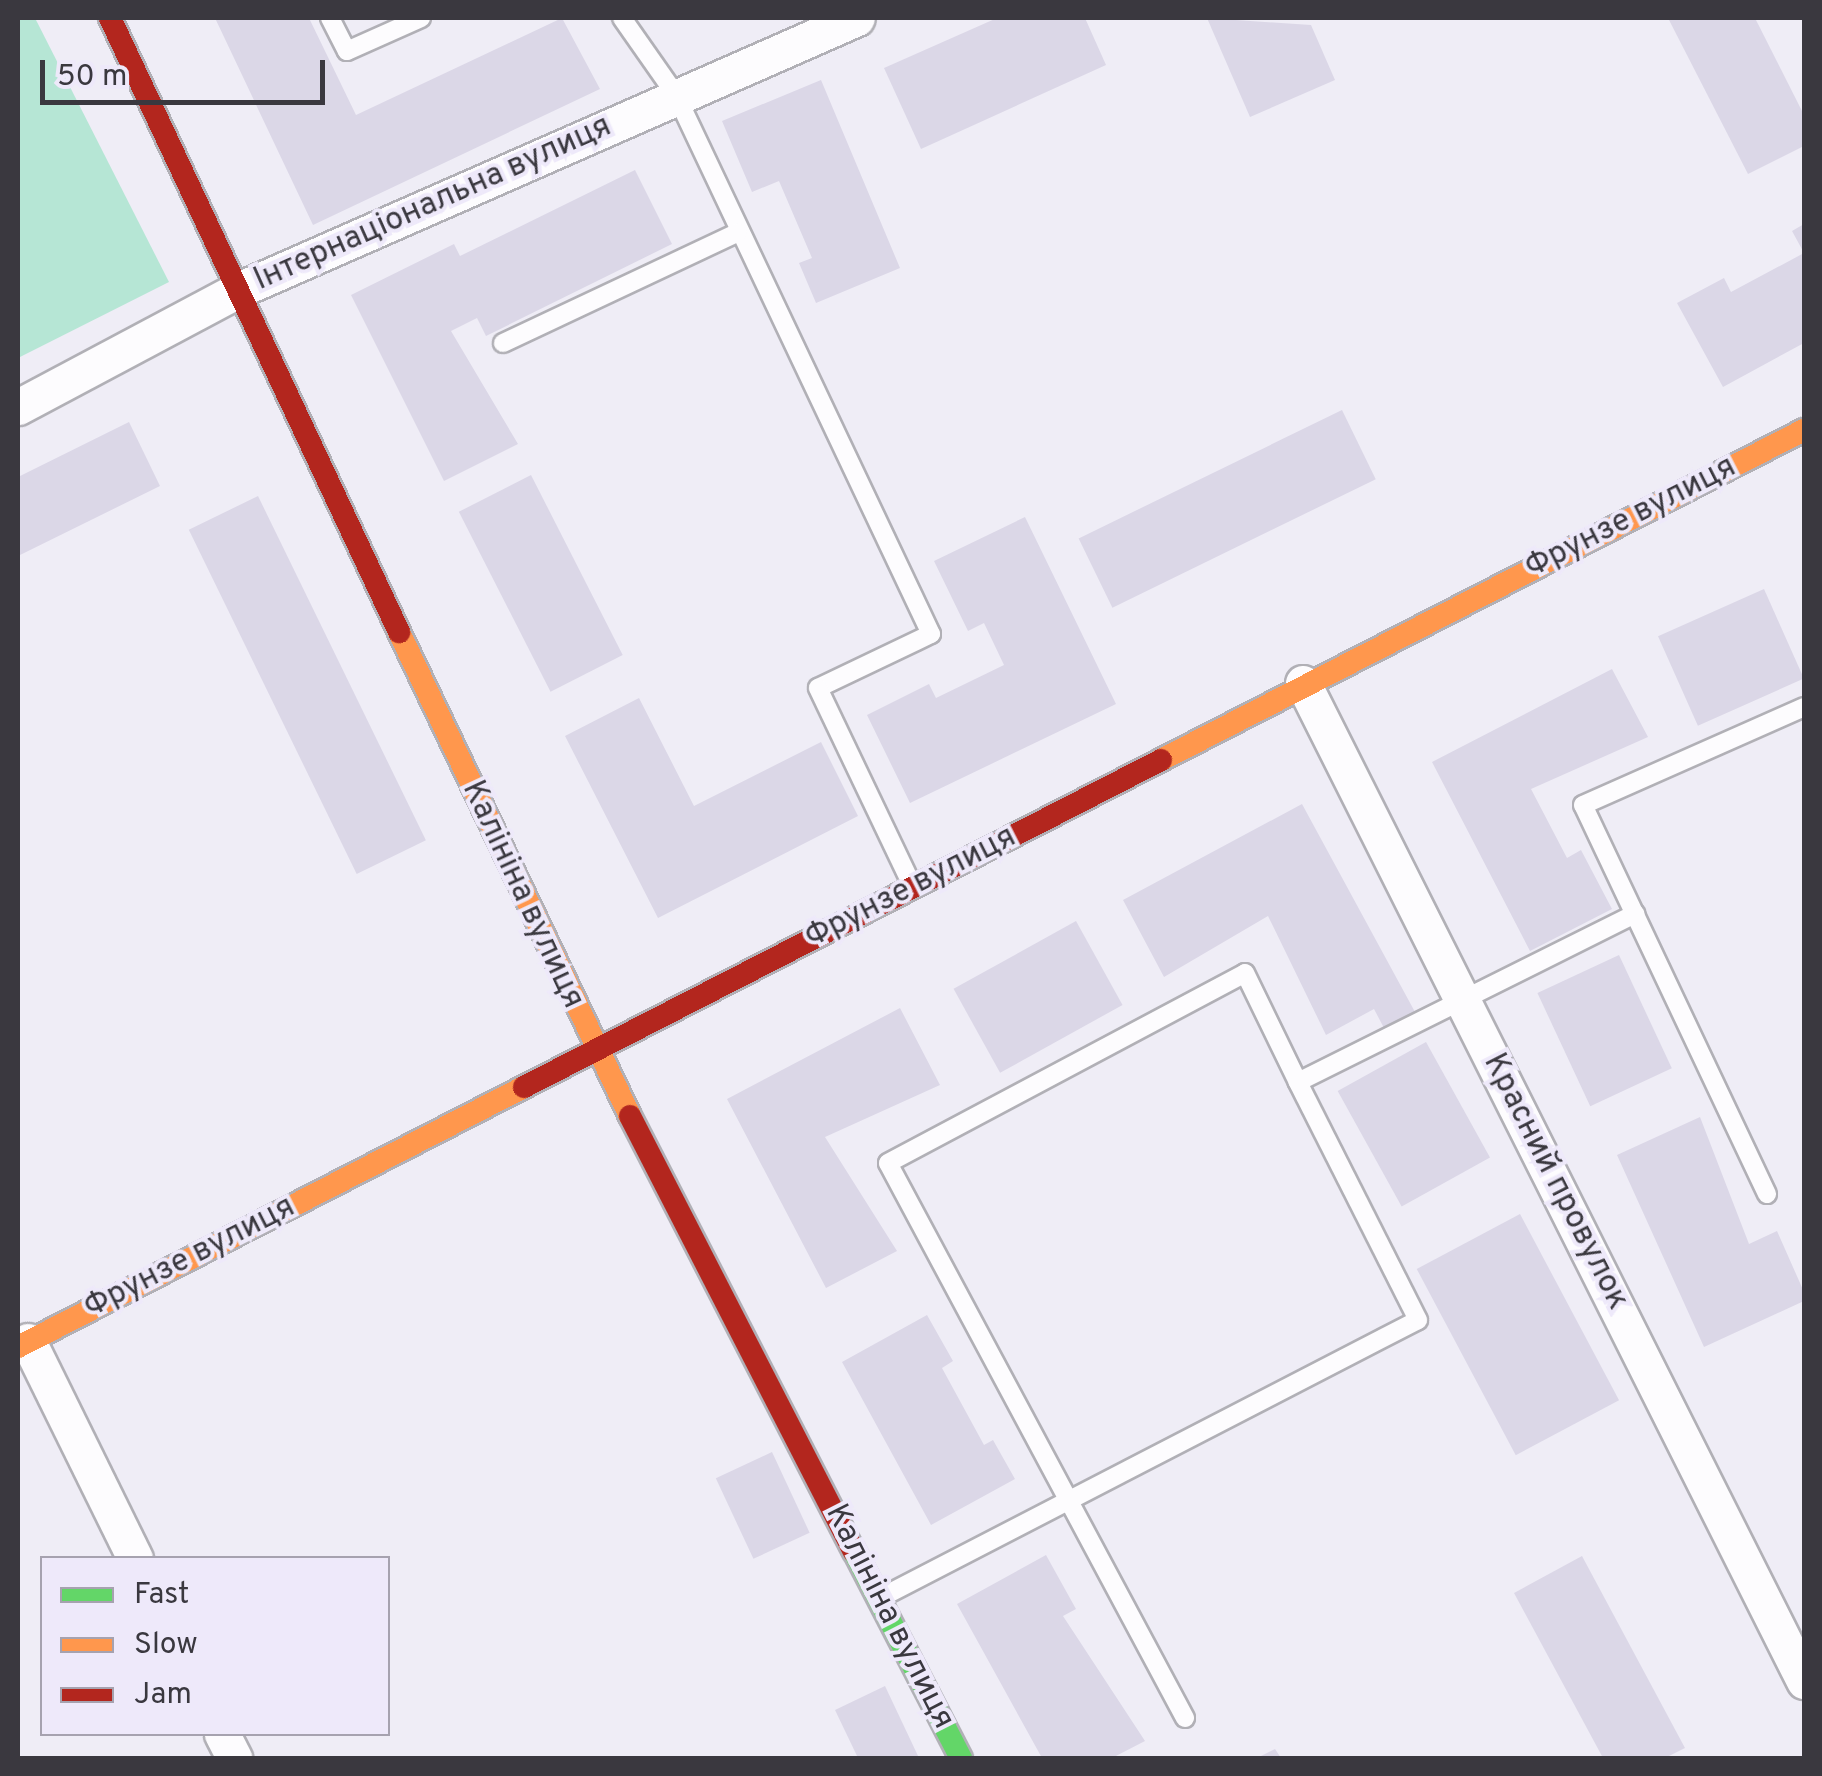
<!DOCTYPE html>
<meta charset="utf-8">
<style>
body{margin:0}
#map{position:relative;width:1822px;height:1776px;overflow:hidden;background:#efedf6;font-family:Overpass,sans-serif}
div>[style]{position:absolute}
.green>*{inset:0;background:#b6e6d5}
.building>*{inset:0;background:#dbd7e7;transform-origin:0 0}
.roads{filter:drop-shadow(2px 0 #b1b0b6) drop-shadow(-2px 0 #b1b0b6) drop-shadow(0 2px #b1b0b6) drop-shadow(0 -2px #b1b0b6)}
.lane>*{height:18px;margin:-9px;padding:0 9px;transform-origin:9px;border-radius:9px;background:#fdfcfe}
.street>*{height:35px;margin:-17.5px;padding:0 17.5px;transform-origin:17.5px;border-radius:17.5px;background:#fdfcfe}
.fast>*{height:22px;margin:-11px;padding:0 11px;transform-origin:11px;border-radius:11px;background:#63d668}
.slow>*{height:22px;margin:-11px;padding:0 11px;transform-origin:11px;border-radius:11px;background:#ff974d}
.jam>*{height:22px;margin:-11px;padding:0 11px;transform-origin:11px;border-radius:11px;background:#b3261e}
span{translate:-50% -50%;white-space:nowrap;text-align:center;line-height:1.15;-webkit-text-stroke:8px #eee9fa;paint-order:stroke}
.street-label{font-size:32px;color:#3a383f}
.frame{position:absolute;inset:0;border:20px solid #3a383f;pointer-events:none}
.legend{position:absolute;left:40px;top:1556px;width:350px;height:180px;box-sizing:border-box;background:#eee9fa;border:2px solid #a6a2af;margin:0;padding:12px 18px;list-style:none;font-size:30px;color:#3a383f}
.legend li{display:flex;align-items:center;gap:20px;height:50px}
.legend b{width:50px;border:2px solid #a6a2af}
.scale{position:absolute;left:40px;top:60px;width:285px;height:45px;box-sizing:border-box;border:5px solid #3a383f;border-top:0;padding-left:12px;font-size:30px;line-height:35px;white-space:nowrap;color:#3a383f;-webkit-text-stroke:8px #eee9fa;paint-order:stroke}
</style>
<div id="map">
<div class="green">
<i style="clip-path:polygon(18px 18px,35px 18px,169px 282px,18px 358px)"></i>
</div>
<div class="building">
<i style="clip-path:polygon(215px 18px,309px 18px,356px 115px,562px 18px,600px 89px,313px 225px)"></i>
<i style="clip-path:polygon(997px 18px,1085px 18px,1106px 65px,921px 149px,884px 68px)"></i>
<i style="clip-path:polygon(1207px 18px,1311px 25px,1335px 80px,1250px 117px)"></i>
<i style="clip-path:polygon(1668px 18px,1755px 18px,1804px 115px,1804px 146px,1748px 174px)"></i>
<i style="clip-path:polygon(821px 80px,900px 268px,816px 303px,799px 263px,812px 258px,779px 181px,752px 192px,722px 121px)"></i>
<i style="clip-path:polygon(635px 170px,672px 244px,486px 336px,477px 318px,451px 331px,518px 444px,444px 481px,351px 295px,454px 244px,460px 256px)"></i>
<i style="clip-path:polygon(1804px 224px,1804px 343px,1723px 387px,1677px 303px,1724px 278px,1731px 292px,1804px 253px,1792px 231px)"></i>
<i style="left:1342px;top:410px;width:77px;height:293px;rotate:64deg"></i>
<i style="clip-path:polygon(129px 422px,160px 486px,18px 556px,18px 477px)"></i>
<i style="left:531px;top:475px;width:202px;height:81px;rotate:63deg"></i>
<i style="left:258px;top:496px;width:383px;height:77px;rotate:64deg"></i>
<i style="clip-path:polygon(1025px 517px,1116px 704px,910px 803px,867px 715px,929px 684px,936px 698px,1004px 665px,984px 623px,968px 631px,934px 561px)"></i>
<i style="left:1764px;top:589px;width:98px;height:116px;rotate:66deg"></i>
<i style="clip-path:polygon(1612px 669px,1648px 737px,1531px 789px,1567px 858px,1581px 850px,1612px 909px,1530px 951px,1432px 762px)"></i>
<i style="clip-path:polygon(639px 698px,694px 806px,821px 742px,858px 816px,658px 918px,565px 736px)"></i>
<i style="clip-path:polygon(1302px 804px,1415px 1012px,1384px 1028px,1374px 1009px,1326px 1035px,1268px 916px,1164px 977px,1123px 900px)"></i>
<i style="left:1076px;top:921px;width:96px;height:140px;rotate:61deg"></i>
<i style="left:1619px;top:955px;width:125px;height:90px;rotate:65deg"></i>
<i style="clip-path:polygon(900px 1008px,940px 1085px,825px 1137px,897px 1251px,826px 1288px,727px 1099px)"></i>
<i style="left:1426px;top:1042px;width:132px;height:101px;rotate:61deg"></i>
<i style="clip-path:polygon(1700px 1117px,1749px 1244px,1777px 1231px,1804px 1292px,1804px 1301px,1704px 1347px,1617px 1155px)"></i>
<i style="left:1520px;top:1214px;width:211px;height:117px;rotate:62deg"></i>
<i style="clip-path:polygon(927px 1315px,953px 1361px,942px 1368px,984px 1445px,993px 1440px,1015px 1479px,931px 1525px,842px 1362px)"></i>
<i style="left:772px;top:1452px;width:89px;height:62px;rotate:65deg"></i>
<i style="clip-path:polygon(1046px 1555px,1076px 1609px,1063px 1616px,1145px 1741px,1112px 1758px,1042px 1758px,957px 1604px)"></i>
<i style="clip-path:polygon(1582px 1556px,1685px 1748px,1665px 1758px,1603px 1758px,1514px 1593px)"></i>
<i style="clip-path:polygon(885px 1686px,919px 1758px,858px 1758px,835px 1710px)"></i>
<i style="clip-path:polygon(1275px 1749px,1281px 1758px,1257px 1758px)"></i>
</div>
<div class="roads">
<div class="lane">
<i style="left:330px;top:18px;width:37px;rotate:63deg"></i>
<i style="left:347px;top:51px;width:81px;rotate:-24deg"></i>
<i style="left:622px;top:18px;width:94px;rotate:55deg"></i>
<i style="left:676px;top:95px;width:596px;rotate:64.68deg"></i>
<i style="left:931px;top:634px;width:125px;rotate:154.5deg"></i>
<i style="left:818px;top:688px;width:218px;rotate:64.5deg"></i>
<i style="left:503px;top:343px;width:259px;rotate:-25.2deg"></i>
<i style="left:1767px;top:1194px;width:430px;rotate:-115.3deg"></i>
<i style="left:1583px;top:805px;width:242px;rotate:-23.9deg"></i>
<i style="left:882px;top:1597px;width:603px;rotate:-27.33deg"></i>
<i style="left:1418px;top:1320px;width:267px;rotate:-116.8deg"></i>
<i style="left:1185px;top:1718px;width:629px;rotate:-118.15deg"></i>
<i style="left:888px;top:1163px;width:404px;rotate:-28deg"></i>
<i style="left:1245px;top:973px;width:121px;rotate:64.1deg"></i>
<i style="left:1298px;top:1082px;width:377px;rotate:-26.5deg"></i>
</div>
<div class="street">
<i style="left:18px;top:407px;width:247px;rotate:-28deg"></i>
<i style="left:236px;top:291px;width:678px;rotate:-23.73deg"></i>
<i style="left:1303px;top:683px;width:1117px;rotate:63.34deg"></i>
<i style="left:28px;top:1341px;width:242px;rotate:63.8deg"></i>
<i style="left:222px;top:1734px;width:27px;rotate:63deg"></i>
</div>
<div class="fast">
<i style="left:854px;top:1551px;width:233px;rotate:62.7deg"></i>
</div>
<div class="slow">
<i style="left:399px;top:632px;width:536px;rotate:64.49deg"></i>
<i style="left:1161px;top:760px;width:723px;rotate:-27.17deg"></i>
<i style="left:18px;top:1347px;width:569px;rotate:-27.2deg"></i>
</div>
<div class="jam">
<i style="left:110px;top:18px;width:679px;rotate:64.79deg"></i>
<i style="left:524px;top:1087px;width:716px;rotate:-27.17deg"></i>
<i style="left:630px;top:1116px;width:489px;rotate:62.8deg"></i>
</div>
</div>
<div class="street-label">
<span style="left:433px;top:204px;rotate:-24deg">Інтернаціональна вулиця</span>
<span style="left:1631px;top:518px;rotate:-27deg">Фрунзе вулиця</span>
<span style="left:911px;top:888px;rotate:-27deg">Фрунзе вулиця</span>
<span style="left:522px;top:895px;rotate:65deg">Калініна вулиця</span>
<span style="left:1555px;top:1182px;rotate:63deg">Красний провулок</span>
<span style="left:190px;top:1258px;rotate:-27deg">Фрунзе вулиця</span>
<span style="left:889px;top:1617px;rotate:63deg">Калініна вулиця</span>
</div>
<div class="frame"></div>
<ul class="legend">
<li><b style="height:12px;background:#63d668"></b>Fast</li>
<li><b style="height:12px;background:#ff974d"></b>Slow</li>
<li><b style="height:12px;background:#b3261e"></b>Jam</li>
</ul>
<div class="scale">50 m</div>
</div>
